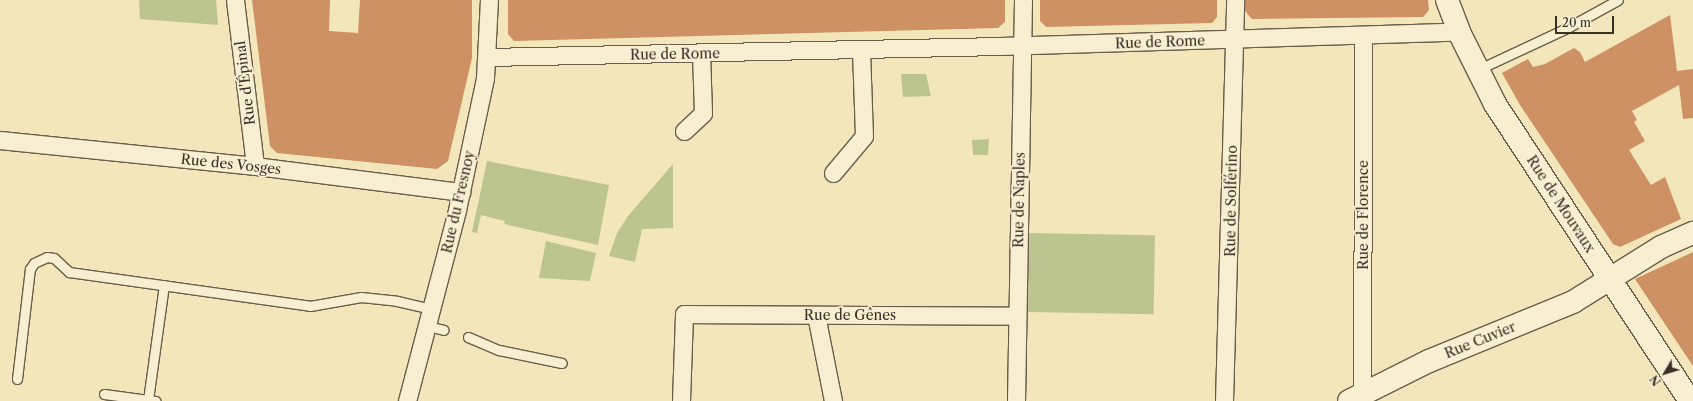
<!DOCTYPE html>
<meta charset="utf-8">
<style>
body{margin:0}
#map{position:relative;width:1693px;height:401px;overflow:hidden;background:#f4e6bb;font-family:"Libre Caslon Text",serif}
div>[style]{position:absolute}
.green>*{inset:0;background:#bcc490;transform-origin:0 0}
.building>*{inset:0;background:#ce9163}
.roads{filter:drop-shadow(1px 0 #685e4b) drop-shadow(-1px 0 #685e4b) drop-shadow(0 1px #685e4b) drop-shadow(0 -1px #685e4b)}
.lane>*{height:9px;margin:-4.5px;padding:0 4.5px;transform-origin:4.5px;border-radius:4.5px;background:#f8efd3}
.street>*{height:17px;margin:-8.5px;padding:0 8.5px;transform-origin:8.5px;border-radius:8.5px;background:#f8efd3}
.secondary>*{height:22px;margin:-11px;padding:0 11px;transform-origin:11px;border-radius:11px;background:#f8efd3}
span{translate:-50% -50%;white-space:nowrap;text-align:center;line-height:1.15;-webkit-text-stroke:3.5px #f8efd3;paint-order:stroke}
.street-label{font-size:14px;color:#393026}
.north{position:absolute;left:1645px;top:353px;width:40px;height:40px;-webkit-text-stroke:3px #f8efd3;paint-order:stroke;rotate:232deg;font-size:11px;font-weight:700;line-height:16px;text-align:center;color:#393026}
.north::after{content:'';display:block;margin:auto;width:14px;height:18px;background:#393026;clip-path:polygon(50% 0,100% 100%,50% 72%,0 100%)}
.scale{position:absolute;left:1555px;top:16px;width:59px;height:18px;box-sizing:border-box;border:2px solid #393026;border-top:0;padding-left:5px;font-size:12px;line-height:14px;white-space:nowrap;color:#393026;-webkit-text-stroke:3px #f8efd3;paint-order:stroke}
</style>
<div id="map">
<div class="green">
<i style="clip-path:polygon(139px 0,216px 0,218px 25px,140px 19px)"></i>
<i style="clip-path:polygon(901px 74px,926px 74px,931px 96px,903px 97px)"></i>
<i style="clip-path:polygon(989px 139px,988px 155px,973px 155px,972px 140px)"></i>
<i style="clip-path:polygon(487px 161px,609px 185px,598px 245px,504px 224px,505px 221px,481px 215px,477px 233px,472px 232px)"></i>
<i style="clip-path:polygon(673px 164px,673px 228px,642px 229px,635px 262px,609px 256px,617px 233px,628px 216px)"></i>
<i style="left:1029px;top:233px;width:126px;height:79px;rotate:1deg"></i>
<i style="clip-path:polygon(546px 241px,596px 253px,590px 281px,539px 278px)"></i>
</div>
<div class="building">
<i style="clip-path:polygon(252px 0,330px 0,329px 31px,358px 33px,360px 0,472px 0,472px 58px,448px 161px,437px 169px,277px 153px,270px 146px)"></i>
<i style="clip-path:polygon(508px 0,1005px 0,1005px 22px,998px 28px,514px 41px,508px 34px)"></i>
<i style="clip-path:polygon(1040px 0,1217px 0,1217px 17px,1212px 23px,1046px 27px,1040px 21px)"></i>
<i style="clip-path:polygon(1245px 0,1428px 0,1429px 10px,1423px 17px,1252px 19px,1245px 11px)"></i>
<i style="clip-path:polygon(1670px 15px,1677px 71px,1693px 69px,1693px 118px,1683px 119px,1679px 85px,1632px 111px,1637px 120px,1634px 122px,1645px 141px,1629px 150px,1651px 185px,1665px 177px,1681px 219px,1620px 247px,1613px 244px,1520px 105px,1502px 73px,1528px 59px,1533px 67px,1545px 64px,1574px 48px,1580px 52px,1585px 62px)"></i>
<i style="clip-path:polygon(1693px 252px,1693px 366px,1635px 279px)"></i>
</div>
<div class="roads">
<div class="lane">
<i style="left:1477px;top:70px;width:99px;rotate:-25deg"></i>
<i style="left:1567px;top:28px;width:58px;rotate:-28.8deg"></i>
<i style="left:428px;top:326px;width:16px;rotate:14deg"></i>
<i style="left:468px;top:337px;width:34px;rotate:23deg"></i>
<i style="left:499px;top:350px;width:64px;rotate:11.7deg"></i>
<i style="left:17px;top:379px;width:111px;rotate:-83.3deg"></i>
<i style="left:30px;top:269px;width:7px;rotate:-56deg"></i>
<i style="left:34px;top:263px;width:14px;rotate:-25deg"></i>
<i style="left:47px;top:257px;width:7px;rotate:8deg"></i>
<i style="left:54px;top:258px;width:21px;rotate:43deg"></i>
<i style="left:69px;top:272px;width:243px;rotate:8deg"></i>
<i style="left:310px;top:306px;width:52px;rotate:-10deg"></i>
<i style="left:361px;top:297px;width:36px;rotate:6deg"></i>
<i style="left:397px;top:301px;width:36px;rotate:13deg"></i>
<i style="left:104px;top:394px;width:52px;rotate:7.7deg"></i>
<i style="left:148px;top:400px;width:116px;rotate:-82.1deg"></i>
</div>
<div class="street">
<i style="left:235px;top:0;width:167px;rotate:83.1deg"></i>
<i style="left:488px;top:57px;width:513px;rotate:-1.23deg"></i>
<i style="left:1001px;top:46px;width:458px;rotate:-1.8deg"></i>
<i style="left:684px;top:131px;width:26px;rotate:-43deg"></i>
<i style="left:703px;top:113px;width:60px;rotate:-91.9deg"></i>
<i style="left:0;top:140px;width:256px;rotate:5.8deg"></i>
<i style="left:255px;top:166px;width:208px;rotate:7.2deg"></i>
<i style="left:833px;top:173px;width:48px;rotate:-50deg"></i>
<i style="left:864px;top:136px;width:87px;rotate:-92deg"></i>
<i style="left:816px;top:315px;width:88px;rotate:78.8deg"></i>
<i style="left:407px;top:401px;width:197px;rotate:-75.3deg"></i>
<i style="left:457px;top:210px;width:135px;rotate:-78deg"></i>
<i style="left:485px;top:78px;width:78px;rotate:-87.1deg"></i>
<i style="left:681px;top:401px;width:87px;rotate:-88deg"></i>
<i style="left:684px;top:314px;width:332px;rotate:0.3deg"></i>
<i style="left:1016px;top:401px;width:401px;rotate:-89deg"></i>
<i style="left:1224px;top:401px;width:401px;rotate:-88.4deg"></i>
<i style="left:1362px;top:401px;width:365px;rotate:-89.8deg"></i>
</div>
<div class="secondary">
<i style="left:1447px;top:0;width:34px;rotate:69deg"></i>
<i style="left:1459px;top:32px;width:80px;rotate:63.4deg"></i>
<i style="left:1495px;top:104px;width:355px;rotate:56.7deg"></i>
<i style="left:1349px;top:401px;width:89px;rotate:-26.6deg"></i>
<i style="left:1429px;top:361px;width:156px;rotate:-22.3deg"></i>
<i style="left:1573px;top:302px;width:104px;rotate:-32deg"></i>
<i style="left:1661px;top:247px;width:35px;rotate:-24deg"></i>
</div>
</div>
<div class="street-label">
<span style="left:1160px;top:42px;rotate:-2deg">Rue de Rome</span>
<span style="left:675px;top:54px;rotate:-1deg">Rue de Rome</span>
<span style="left:245px;top:83px;rotate:-97deg">Rue d'Épinal</span>
<span style="left:231px;top:164px;rotate:6deg">Rue des Vosges</span>
<span style="left:1019px;top:200px;rotate:-89deg">Rue de Naples</span>
<span style="left:1231px;top:201px;rotate:-89deg">Rue de Solférino</span>
<span style="left:458px;top:202px;rotate:-77deg">Rue du Fresnoy</span>
<span style="left:1561px;top:204px;rotate:57deg">Rue de Mouvaux</span>
<span style="left:1363px;top:215px;rotate:-90deg">Rue de Florence</span>
<span style="left:850px;top:315px">Rue de Gênes</span>
<span style="left:1480px;top:340px;rotate:-22deg">Rue Cuvier</span>
</div>
<div class="north">N</div>
<div class="scale">20 m</div>
</div>
